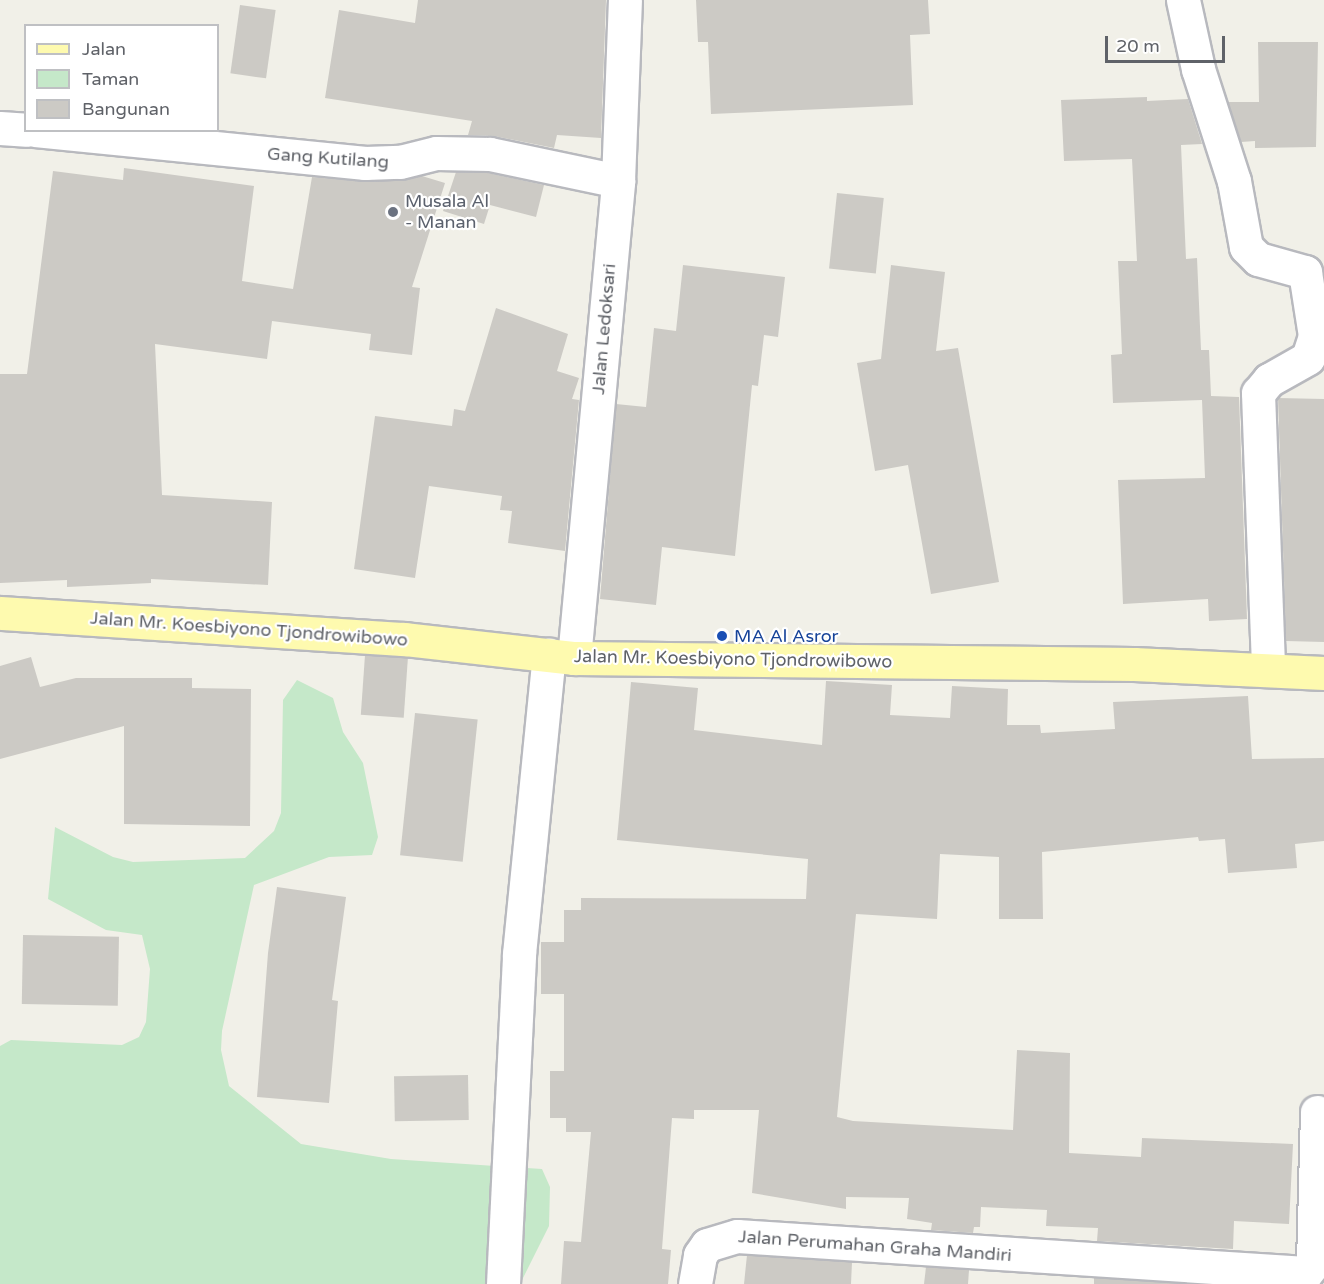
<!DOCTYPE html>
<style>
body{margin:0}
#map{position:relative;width:1324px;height:1284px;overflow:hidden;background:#f1f0e8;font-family:"Varela Round",sans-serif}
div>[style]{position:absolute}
.green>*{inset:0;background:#c5e8c9}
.building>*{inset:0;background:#cccac5;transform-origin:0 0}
.roads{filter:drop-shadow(2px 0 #b8b9be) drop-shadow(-2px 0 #b8b9be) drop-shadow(0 2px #b8b9be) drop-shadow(0 -2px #b8b9be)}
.minor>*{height:33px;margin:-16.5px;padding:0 16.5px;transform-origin:16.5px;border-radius:16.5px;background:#fff}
.major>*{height:33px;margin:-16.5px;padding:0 16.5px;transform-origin:16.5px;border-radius:16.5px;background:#fefaaf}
.dots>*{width:16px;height:16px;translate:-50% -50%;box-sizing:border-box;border:3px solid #fff;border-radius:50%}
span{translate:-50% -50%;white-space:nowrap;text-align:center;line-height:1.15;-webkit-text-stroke:4.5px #fff;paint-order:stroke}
.street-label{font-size:18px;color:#5f6268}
.worship-label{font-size:18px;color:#5b616d}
.left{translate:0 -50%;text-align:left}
.transit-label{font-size:18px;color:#164399}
.legend{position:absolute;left:24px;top:24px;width:195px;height:108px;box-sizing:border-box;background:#fff;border:2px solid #bfc0c3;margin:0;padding:8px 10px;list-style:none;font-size:18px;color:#5f6268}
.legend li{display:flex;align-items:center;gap:12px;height:30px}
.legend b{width:30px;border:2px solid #bfc0c3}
.scale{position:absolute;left:1105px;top:36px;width:120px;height:27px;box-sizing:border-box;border:3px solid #5f6268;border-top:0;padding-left:8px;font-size:18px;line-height:21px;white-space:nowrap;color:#5f6268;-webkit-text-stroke:4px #fff;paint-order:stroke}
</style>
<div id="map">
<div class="green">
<i style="clip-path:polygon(297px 680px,333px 698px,343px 732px,363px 763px,378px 837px,372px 855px,329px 857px,254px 885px,222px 1031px,221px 1050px,229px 1086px,301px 1144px,391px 1159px,542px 1169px,550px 1187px,549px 1226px,520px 1284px,0 1284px,0 1046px,11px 1040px,122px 1045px,139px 1037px,146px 1022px,150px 969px,142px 935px,106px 930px,48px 899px,55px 827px,113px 857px,133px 862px,245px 858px,274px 831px,281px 813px,283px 700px)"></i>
</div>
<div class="building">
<i style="clip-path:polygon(418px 0,606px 0,601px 138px,557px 135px,554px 148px,494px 136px,468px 135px,472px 121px,325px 98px,339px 10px,415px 23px)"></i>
<i style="clip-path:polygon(696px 0,928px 0,930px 34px,910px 35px,913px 105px,711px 114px,708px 42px,698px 42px)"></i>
<i style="left:240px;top:5px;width:36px;height:69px;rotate:8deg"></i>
<i style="clip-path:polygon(1258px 42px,1318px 42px,1316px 147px,1255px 148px,1255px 141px,1241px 142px,1228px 102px,1259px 102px)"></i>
<i style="clip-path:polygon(1147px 97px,1147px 101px,1188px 99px,1202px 144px,1181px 145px,1186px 259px,1197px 258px,1201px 350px,1209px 350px,1211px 396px,1239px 397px,1247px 619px,1209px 621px,1208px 599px,1123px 604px,1118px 480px,1205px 478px,1202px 400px,1113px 403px,1111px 355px,1122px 354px,1118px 261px,1137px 261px,1132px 159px,1064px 161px,1061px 100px)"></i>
<i style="clip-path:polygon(124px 168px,254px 186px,242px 281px,293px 289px,312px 177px,366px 182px,422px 176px,445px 183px,412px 287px,420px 288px,412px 355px,369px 350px,371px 334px,272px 321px,267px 359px,155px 344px,162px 495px,272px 502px,268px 585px,151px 579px,151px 583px,67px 587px,67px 580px,0 583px,0 374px,27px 374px,53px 171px,123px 180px)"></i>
<i style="clip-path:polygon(456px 172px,488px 173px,544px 185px,536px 217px,490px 205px,484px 224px,443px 211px)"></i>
<i style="left:837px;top:193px;width:47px;height:76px;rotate:6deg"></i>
<i style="clip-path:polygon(683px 265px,785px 277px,778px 337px,764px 335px,758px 386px,752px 385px,735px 556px,662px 547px,656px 605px,600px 599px,616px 404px,646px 407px,654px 328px,676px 331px)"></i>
<i style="clip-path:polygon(891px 265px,945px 272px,936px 351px,958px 348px,999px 582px,931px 594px,908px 465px,875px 471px,857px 363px,881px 359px)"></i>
<i style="clip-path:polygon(496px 308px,568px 334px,557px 371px,579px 378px,572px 399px,579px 400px,565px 551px,508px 543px,512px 511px,500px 510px,502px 496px,429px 486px,415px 578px,354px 569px,375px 416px,452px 426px,454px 409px,465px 411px)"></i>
<i style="clip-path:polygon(1278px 398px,1324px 399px,1324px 642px,1286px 641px)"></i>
<i style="left:365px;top:655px;width:43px;height:60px;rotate:4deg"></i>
<i style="clip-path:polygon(31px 657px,40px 687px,76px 678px,192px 678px,192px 688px,251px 689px,250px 826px,124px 824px,124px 726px,0 759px,0 666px)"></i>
<i style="clip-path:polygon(826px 681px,892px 685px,890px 715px,950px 718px,952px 686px,1008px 689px,1007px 725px,1040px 725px,1041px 733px,1115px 729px,1113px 702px,1248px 696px,1252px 759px,1324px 758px,1324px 841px,1295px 844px,1297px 868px,1228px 873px,1225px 839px,1199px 841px,1198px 837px,1042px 852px,1043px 919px,999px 919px,999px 857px,940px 854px,937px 919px,856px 914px,837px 1117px,853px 1121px,1013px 1130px,1017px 1050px,1070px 1053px,1069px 1153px,1141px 1157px,1142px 1138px,1293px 1144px,1289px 1224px,1234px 1221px,1233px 1249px,1097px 1241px,1098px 1228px,1046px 1226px,1047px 1210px,981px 1207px,980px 1227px,974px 1227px,973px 1233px,931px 1230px,932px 1223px,907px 1219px,909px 1198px,846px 1197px,846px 1209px,752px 1193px,759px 1110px,694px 1110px,694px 1119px,672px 1118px,662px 1249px,671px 1250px,668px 1284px,561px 1284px,564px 1241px,581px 1242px,591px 1132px,566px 1132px,566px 1118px,550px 1118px,550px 1071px,564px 1071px,564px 994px,541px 994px,541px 942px,564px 942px,564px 910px,581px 910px,581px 898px,806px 899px,808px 859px,617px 840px,631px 682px,698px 688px,694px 730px,822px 745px)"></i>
<i style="left:415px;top:713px;width:63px;height:143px;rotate:6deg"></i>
<i style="clip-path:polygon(277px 887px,346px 897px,332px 1000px,338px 1001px,329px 1103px,257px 1097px,268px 953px)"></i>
<i style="left:23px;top:935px;width:96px;height:69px;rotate:1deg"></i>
<i style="left:468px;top:1075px;width:45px;height:74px;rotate:89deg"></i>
<i style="clip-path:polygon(747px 1255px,852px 1262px,851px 1284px,744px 1284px)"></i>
<i style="clip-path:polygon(926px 1267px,969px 1270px,968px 1284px,924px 1284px)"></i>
<i style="clip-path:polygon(1094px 1278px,1186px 1284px,1094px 1284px)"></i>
</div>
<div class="roads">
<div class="minor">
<i style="left:1183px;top:0;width:71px;rotate:77.7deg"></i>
<i style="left:1198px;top:69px;width:118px;rotate:72.2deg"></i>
<i style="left:1234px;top:181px;width:67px;rotate:79.7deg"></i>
<i style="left:1246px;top:247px;width:17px;rotate:45deg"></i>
<i style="left:1258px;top:259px;width:49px;rotate:15.5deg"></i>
<i style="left:1305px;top:272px;width:65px;rotate:81.1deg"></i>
<i style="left:1315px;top:336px;width:23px;rotate:108deg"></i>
<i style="left:1308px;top:358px;width:45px;rotate:150.6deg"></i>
<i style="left:1269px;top:380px;width:17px;rotate:130deg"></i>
<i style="left:1258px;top:393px;width:277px;rotate:87.9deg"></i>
<i style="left:0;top:128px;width:26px;rotate:4deg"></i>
<i style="left:35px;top:130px;width:332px;rotate:5.7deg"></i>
<i style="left:365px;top:163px;width:35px;rotate:-2deg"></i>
<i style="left:400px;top:162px;width:37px;rotate:-14deg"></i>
<i style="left:436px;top:153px;width:54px;rotate:1.1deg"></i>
<i style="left:490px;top:154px;width:131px;rotate:11.9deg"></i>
<i style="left:574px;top:658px;width:479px;rotate:-84.7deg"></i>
<i style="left:618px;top:181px;width:181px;rotate:-87.8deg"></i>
<i style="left:503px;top:1284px;width:330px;rotate:-87.2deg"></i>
<i style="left:519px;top:954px;width:301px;rotate:-84.3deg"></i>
<i style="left:695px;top:1284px;width:29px;rotate:-80deg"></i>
<i style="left:700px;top:1255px;width:12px;rotate:-55deg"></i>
<i style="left:707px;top:1245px;width:31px;rotate:-17deg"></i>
<i style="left:737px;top:1236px;width:570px;rotate:3.72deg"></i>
<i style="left:1306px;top:1273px;width:11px;rotate:-52deg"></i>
<i style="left:1313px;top:1264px;width:152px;rotate:-88.5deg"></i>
</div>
<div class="major">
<i style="left:0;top:613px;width:405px;rotate:3.7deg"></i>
<i style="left:404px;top:639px;width:171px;rotate:6.4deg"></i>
<i style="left:574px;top:658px;width:560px;rotate:0.61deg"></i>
<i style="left:1134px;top:664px;width:190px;rotate:2.7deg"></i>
</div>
</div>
<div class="dots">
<i style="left:393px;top:212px;background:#6b7280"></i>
<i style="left:722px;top:636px;background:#1a4fb4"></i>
</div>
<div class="street-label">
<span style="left:328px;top:158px;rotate:4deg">Gang Kutilang</span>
<span style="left:604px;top:329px;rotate:-85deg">Jalan Ledoksari</span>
<span style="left:249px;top:629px;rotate:4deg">Jalan Mr. Koesbiyono Tjondrowibowo</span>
<span style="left:733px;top:659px;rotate:1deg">Jalan Mr. Koesbiyono Tjondrowibowo</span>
<span style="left:875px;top:1246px;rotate:4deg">Jalan Perumahan Graha Mandiri</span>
</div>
<div class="worship-label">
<span class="left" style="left:405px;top:212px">Musala Al<br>- Manan</span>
</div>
<div class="transit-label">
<span class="left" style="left:734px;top:636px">MA Al Asror</span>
</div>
<ul class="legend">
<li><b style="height:8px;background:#fefaaf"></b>Jalan</li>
<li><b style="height:16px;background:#c5e8c9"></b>Taman</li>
<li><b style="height:16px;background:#cccac5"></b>Bangunan</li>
</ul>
<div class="scale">20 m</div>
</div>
